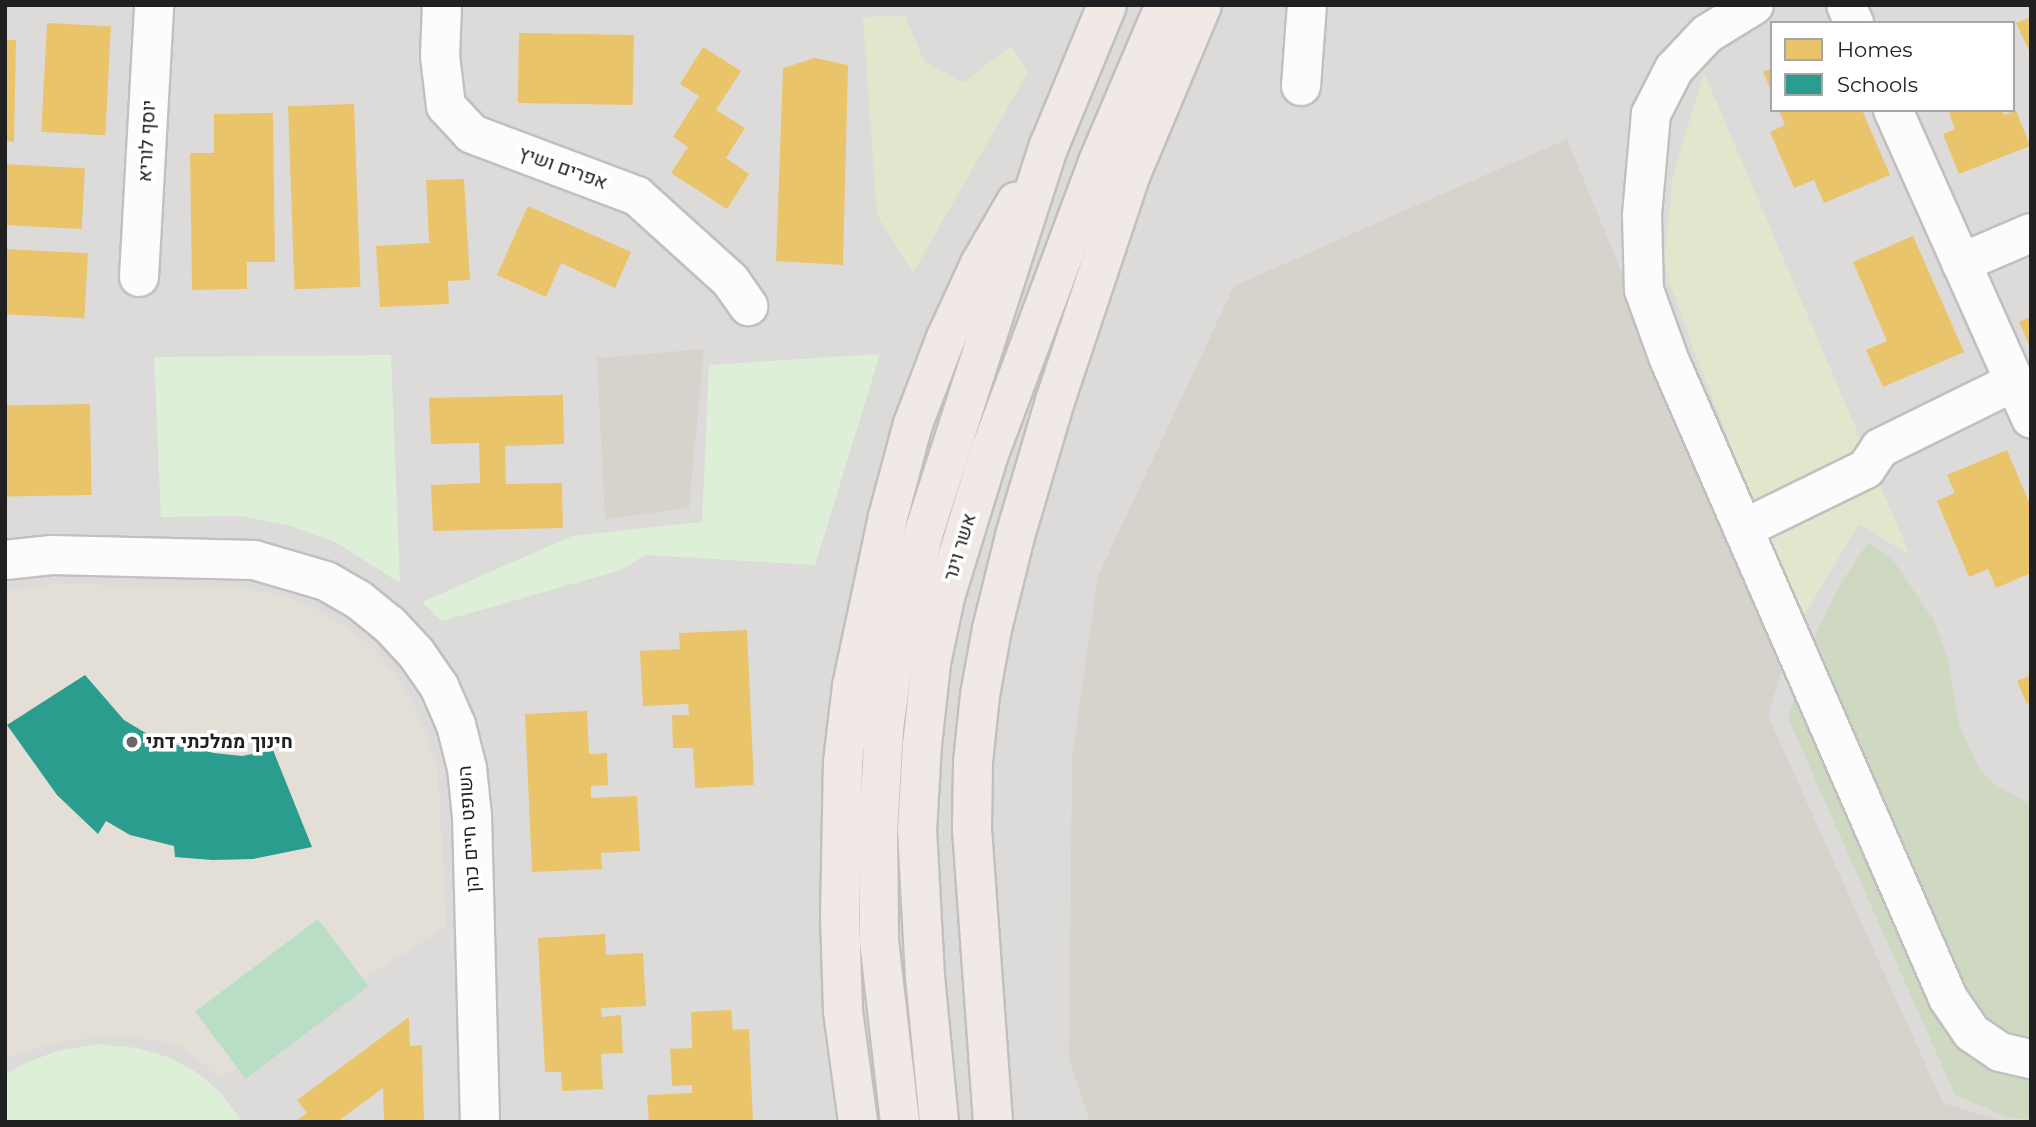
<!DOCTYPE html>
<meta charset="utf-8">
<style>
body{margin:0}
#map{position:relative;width:2036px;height:1127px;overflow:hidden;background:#edebe9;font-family:Montserrat,Heebo,sans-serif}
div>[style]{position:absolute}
.residential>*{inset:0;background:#dddbda}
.education>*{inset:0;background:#e4dfd6}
.construction>*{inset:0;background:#d6d3cc}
.grass>*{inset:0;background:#e1e7cc}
.forest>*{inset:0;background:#cfd8c1}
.park>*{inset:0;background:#deefd8}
.pitch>*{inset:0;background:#badec5;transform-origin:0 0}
.homes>*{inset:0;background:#e9c46a;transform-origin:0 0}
.schools>*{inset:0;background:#2a9d8f}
.roads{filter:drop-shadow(2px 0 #c1c0bf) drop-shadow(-2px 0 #c1c0bf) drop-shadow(0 2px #c1c0bf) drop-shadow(0 -2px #c1c0bf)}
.minor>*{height:38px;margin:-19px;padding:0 19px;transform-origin:19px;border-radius:19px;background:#fcfcfc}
.major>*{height:38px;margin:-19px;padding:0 19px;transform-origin:19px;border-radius:19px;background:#f0e9e6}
.dots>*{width:19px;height:19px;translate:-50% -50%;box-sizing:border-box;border:4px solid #fff;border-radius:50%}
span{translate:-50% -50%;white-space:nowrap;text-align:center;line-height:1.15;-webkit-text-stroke:7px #fff;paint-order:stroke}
.street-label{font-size:19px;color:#202020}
.poi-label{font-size:19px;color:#202020;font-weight:700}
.left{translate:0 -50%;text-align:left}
.frame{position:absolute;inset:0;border:7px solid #202020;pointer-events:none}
.legend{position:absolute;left:1770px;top:21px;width:245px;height:91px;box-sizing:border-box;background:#fff;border:2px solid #a6a6a6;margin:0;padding:9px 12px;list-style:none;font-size:21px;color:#202020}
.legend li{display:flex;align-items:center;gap:14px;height:35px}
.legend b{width:35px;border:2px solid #a6a6a6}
</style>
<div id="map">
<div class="residential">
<i style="clip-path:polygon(evenodd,5px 5px,2031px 5px,2031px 1122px,5px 1122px,5px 5px,1772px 23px,2013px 23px,2013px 110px,1772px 110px,1772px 23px)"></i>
</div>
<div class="education">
<i style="clip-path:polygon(54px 584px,250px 589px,282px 596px,314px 608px,343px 625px,370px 645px,393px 671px,412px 701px,427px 735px,438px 773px,446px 926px,285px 1031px,221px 1078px,177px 1044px,114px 1035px,53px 1043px,5px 1059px,5px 592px)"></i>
</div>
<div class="construction">
<i style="clip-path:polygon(1567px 139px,1783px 666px,1768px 716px,1943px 1103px,2005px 1122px,1090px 1122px,1069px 1058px,1072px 758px,1098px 576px,1234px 286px)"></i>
<i style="clip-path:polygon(704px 349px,689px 508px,605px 519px,597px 358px)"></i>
</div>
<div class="grass">
<i style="clip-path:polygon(905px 16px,924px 61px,963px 83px,1011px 46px,1028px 72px,913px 273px,877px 215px,863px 17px)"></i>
<i style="clip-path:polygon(1704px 73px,1910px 555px,1859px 524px,1800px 622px,1693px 348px,1664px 266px,1673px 176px)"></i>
</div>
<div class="forest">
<i style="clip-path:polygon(1868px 542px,1894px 561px,1934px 621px,1948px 660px,1959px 724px,1978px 767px,1993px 783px,2031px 805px,2031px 1119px,2011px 1118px,1955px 1095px,1788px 718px,1810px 647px,1839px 586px)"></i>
</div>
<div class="park">
<i style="clip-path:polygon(880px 354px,815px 565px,645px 555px,621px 570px,442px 621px,422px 602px,572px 536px,702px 522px,709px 365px)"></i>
<i style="clip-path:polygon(391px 355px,400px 583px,337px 543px,291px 526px,241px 516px,161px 517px,154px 357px)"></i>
<i style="clip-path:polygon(99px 1044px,136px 1048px,168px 1057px,196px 1072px,220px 1092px,243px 1122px,5px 1122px,5px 1075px,27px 1062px,61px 1050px)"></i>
</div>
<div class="pitch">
<i style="left:318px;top:919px;width:84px;height:154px;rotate:53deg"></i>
</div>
<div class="homes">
<i style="clip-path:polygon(2031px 17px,2031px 55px,2016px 23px)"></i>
<i style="left:47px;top:23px;width:64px;height:109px;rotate:3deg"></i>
<i style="left:519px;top:33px;width:115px;height:70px;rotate:1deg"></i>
<i style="clip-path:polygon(5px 40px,16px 40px,14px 142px,5px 141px)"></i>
<i style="clip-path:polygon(703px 47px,741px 71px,716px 110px,745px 128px,726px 158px,749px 174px,727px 209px,671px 173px,688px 147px,673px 137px,699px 96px,680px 84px)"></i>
<i style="clip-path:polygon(815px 58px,848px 65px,843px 265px,776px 261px,783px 68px)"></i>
<i style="clip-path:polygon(1772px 68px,1772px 93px,1763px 72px)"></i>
<i style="left:354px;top:104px;width:183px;height:66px;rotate:88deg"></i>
<i style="clip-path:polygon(1779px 110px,1862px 110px,1890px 175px,1824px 203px,1814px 180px,1794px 188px,1770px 132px,1785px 125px)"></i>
<i style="clip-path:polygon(1948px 110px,2002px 110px,2004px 115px,2016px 110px,2030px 146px,1959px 174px,1943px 134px,1955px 129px)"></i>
<i style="clip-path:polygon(273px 113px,275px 262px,247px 262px,247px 289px,192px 290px,190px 153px,214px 153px,214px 114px)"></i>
<i style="left:5px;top:164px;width:80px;height:61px;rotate:3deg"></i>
<i style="clip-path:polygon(464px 179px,470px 280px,448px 281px,449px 304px,380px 307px,376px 246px,429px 243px,426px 180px)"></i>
<i style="clip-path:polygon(528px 206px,631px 252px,615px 288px,561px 263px,546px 297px,497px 275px)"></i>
<i style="clip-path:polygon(1913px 236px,1964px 352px,1883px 387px,1866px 350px,1887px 341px,1853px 262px)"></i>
<i style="left:5px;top:249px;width:83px;height:65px;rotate:3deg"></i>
<i style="clip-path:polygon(2031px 317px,2031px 349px,2019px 322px)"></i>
<i style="clip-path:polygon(563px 395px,564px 444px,505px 446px,506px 484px,562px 483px,563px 528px,433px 531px,431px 485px,480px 483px,479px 443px,431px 444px,429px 398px)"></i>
<i style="left:90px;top:404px;width:91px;height:85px;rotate:89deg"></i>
<i style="clip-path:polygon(2007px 450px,2031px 507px,2031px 573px,1996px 588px,1988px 569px,1969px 577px,1937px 501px,1955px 493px,1947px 475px)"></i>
<i style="clip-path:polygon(747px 630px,754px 785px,695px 788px,693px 748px,673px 748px,672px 715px,689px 715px,688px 704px,643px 706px,640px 651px,680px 649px,679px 633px)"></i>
<i style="clip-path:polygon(2031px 675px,2031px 702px,2027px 704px,2017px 681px)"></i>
<i style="clip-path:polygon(587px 711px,589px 754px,607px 753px,608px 785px,591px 786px,591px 798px,637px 796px,640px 851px,601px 853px,602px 869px,532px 872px,525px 714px)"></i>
<i style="clip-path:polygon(605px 934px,606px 955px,643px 953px,646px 1006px,601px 1008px,602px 1017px,621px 1015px,623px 1053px,601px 1054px,603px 1089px,562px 1091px,561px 1072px,545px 1072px,538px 938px)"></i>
<i style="clip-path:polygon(731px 1010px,733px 1030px,749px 1029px,753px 1122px,649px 1122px,647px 1095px,692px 1093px,692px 1085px,672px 1086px,670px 1049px,692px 1048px,691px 1012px)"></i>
<i style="clip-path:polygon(409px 1017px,410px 1046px,422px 1045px,424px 1122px,384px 1122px,383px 1088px,337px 1122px,299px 1122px,297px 1120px,307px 1113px,297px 1100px)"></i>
</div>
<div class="schools">
<i style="clip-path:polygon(85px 675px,124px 720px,159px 741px,214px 753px,242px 756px,273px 750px,312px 847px,253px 859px,212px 860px,175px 857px,174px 846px,130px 835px,106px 821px,98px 834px,57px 795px,7px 725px)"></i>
</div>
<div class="roads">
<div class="minor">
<i style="left:442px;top:5px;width:51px;rotate:92.2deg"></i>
<i style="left:440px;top:56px;width:50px;rotate:83.2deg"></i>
<i style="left:446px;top:106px;width:38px;rotate:47deg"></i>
<i style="left:472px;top:134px;width:176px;rotate:20.6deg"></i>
<i style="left:637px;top:196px;width:125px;rotate:42.1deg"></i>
<i style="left:730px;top:280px;width:32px;rotate:55deg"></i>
<i style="left:1754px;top:5px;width:55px;rotate:148.3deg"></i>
<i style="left:1707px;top:34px;width:48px;rotate:133.3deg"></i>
<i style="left:1674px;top:69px;width:51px;rotate:117.1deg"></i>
<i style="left:1651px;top:114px;width:101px;rotate:95.1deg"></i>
<i style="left:1642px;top:215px;width:75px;rotate:88.5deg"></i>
<i style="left:1644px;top:290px;width:73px;rotate:70.1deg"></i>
<i style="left:1669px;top:359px;width:697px;rotate:66.41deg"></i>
<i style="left:1948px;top:998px;width:42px;rotate:55.6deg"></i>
<i style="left:1972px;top:1033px;width:34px;rotate:34deg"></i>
<i style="left:2000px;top:1052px;width:32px;rotate:13deg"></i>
<i style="left:1846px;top:5px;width:20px;rotate:66deg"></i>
<i style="left:1301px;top:86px;width:81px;rotate:-85.8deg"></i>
<i style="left:1893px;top:110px;width:338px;rotate:65.9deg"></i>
<i style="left:1961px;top:263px;width:76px;rotate:-23.2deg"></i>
<i style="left:139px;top:277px;width:272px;rotate:-86.8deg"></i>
<i style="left:1743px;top:529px;width:137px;rotate:-26deg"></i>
<i style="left:1866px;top:469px;width:25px;rotate:-56deg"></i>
<i style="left:1880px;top:448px;width:149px;rotate:-26.2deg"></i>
<i style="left:5px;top:560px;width:47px;rotate:-6.1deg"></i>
<i style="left:52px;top:555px;width:202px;rotate:1.4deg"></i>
<i style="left:254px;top:560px;width:75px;rotate:16.3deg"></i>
<i style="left:326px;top:581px;width:38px;rotate:30deg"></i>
<i style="left:359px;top:600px;width:38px;rotate:39deg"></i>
<i style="left:389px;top:624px;width:40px;rotate:47deg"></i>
<i style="left:416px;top:653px;width:40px;rotate:55.1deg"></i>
<i style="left:439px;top:686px;width:43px;rotate:66.4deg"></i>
<i style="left:456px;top:725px;width:44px;rotate:75.7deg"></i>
<i style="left:467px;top:768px;width:48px;rotate:84.1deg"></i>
<i style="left:472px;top:816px;width:306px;rotate:88.5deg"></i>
</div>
<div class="major">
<i style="left:858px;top:1122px;width:112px;rotate:-97.7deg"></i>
<i style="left:843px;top:1011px;width:94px;rotate:-91.8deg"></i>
<i style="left:840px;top:917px;width:155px;rotate:-88.9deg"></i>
<i style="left:843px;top:762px;width:77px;rotate:-83.2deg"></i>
<i style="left:852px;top:686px;width:173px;rotate:-78deg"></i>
<i style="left:888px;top:517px;width:96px;rotate:-75deg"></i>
<i style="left:913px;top:424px;width:90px;rotate:-69.1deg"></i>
<i style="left:945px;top:340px;width:84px;rotate:-65.3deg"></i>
<i style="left:980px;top:264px;width:72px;rotate:-59.9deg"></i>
<i style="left:900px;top:1122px;width:183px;rotate:-96.6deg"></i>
<i style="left:879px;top:940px;width:107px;rotate:-90.5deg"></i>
<i style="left:878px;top:833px;width:105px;rotate:-86.7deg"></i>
<i style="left:884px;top:728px;width:71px;rotate:-81.9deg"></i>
<i style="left:894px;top:658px;width:126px;rotate:-76.7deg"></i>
<i style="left:923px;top:535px;width:409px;rotate:-72.1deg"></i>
<i style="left:1049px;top:146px;width:152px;rotate:-67.6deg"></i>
<i style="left:939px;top:1122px;width:146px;rotate:-95.5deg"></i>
<i style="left:925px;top:977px;width:146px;rotate:-93.1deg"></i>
<i style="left:917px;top:831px;width:86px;rotate:-86.7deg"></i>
<i style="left:922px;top:745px;width:82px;rotate:-83.7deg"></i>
<i style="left:931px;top:663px;width:67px;rotate:-78deg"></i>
<i style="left:945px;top:597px;width:150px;rotate:-72.9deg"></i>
<i style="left:989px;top:454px;width:312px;rotate:-69.5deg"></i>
<i style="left:1098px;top:162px;width:171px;rotate:-66.9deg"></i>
<i style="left:993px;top:1122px;width:295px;rotate:-94.1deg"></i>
<i style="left:972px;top:828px;width:66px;rotate:-89.1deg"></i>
<i style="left:973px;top:762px;width:67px;rotate:-84deg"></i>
<i style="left:980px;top:695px;width:67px;rotate:-79.7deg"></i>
<i style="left:992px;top:629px;width:96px;rotate:-76.1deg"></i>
<i style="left:1015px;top:536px;width:141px;rotate:-73.5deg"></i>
<i style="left:1055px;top:401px;width:239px;rotate:-71.5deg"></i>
<i style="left:1131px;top:174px;width:183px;rotate:-67.2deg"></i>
</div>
</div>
<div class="dots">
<i style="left:132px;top:742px;background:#686766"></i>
</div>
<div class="street-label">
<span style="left:147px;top:141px;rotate:-87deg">יוסף לוריא</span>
<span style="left:563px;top:168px;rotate:20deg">אפרים ושיץ</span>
<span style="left:960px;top:547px;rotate:-73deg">אשר וינר</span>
<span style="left:469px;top:829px;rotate:-94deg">השופט חיים כהן</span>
</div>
<div class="poi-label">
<span class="left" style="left:146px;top:742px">חינוך ממלכתי דתי</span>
</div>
<div class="frame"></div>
<ul class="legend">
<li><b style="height:19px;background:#e9c46a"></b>Homes</li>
<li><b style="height:19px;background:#2a9d8f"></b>Schools</li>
</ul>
</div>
